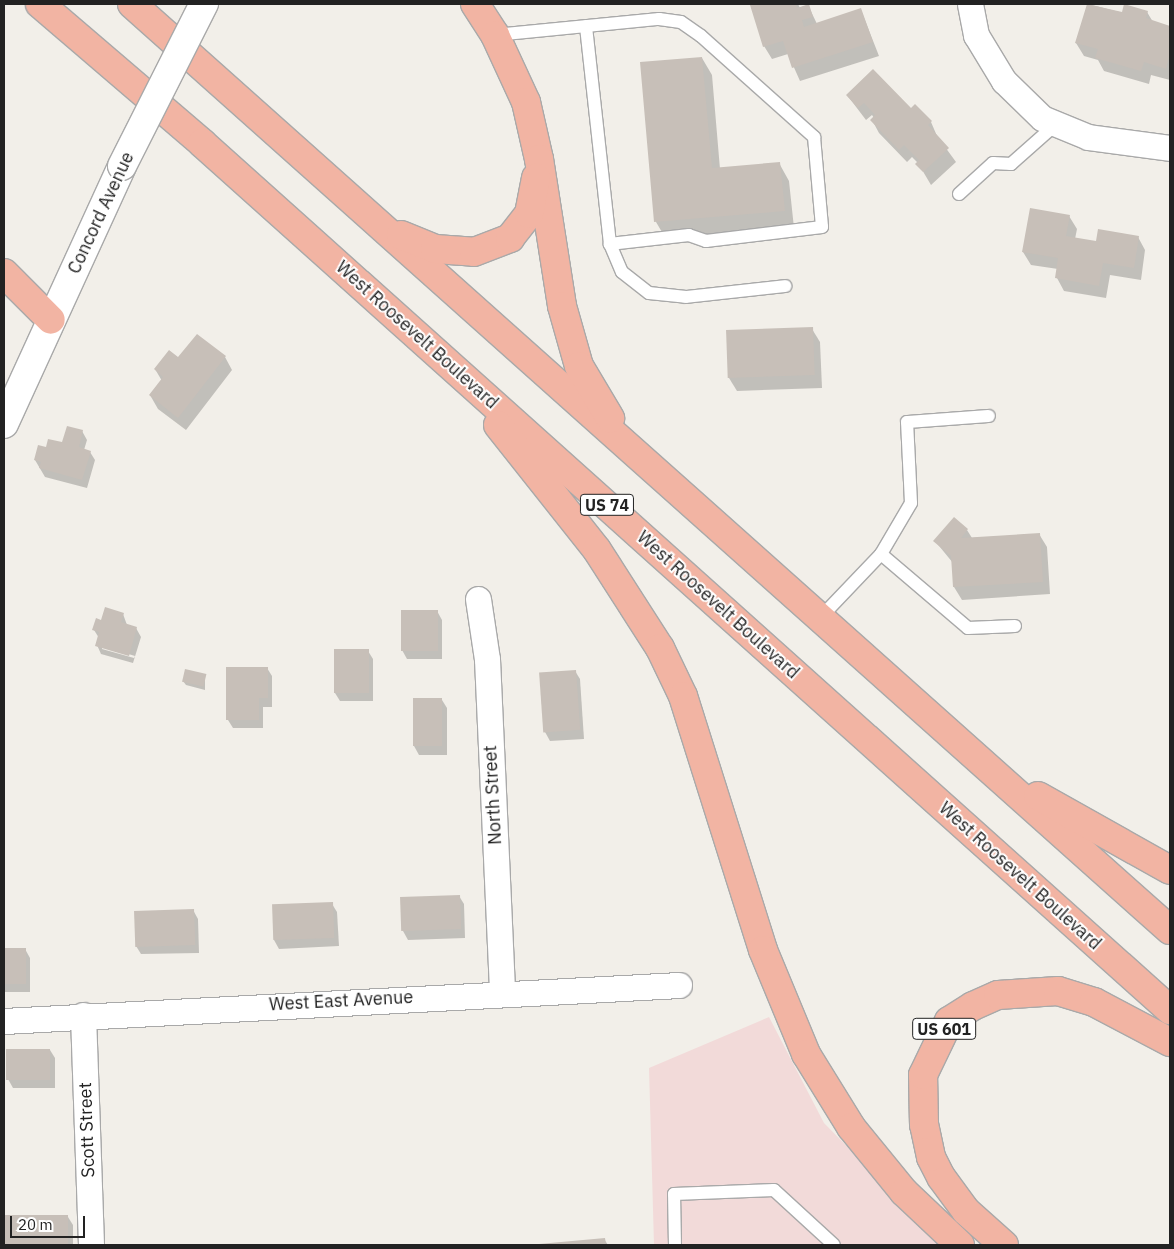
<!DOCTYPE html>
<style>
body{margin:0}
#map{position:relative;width:1174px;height:1249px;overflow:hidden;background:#f2efe9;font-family:"IBM Plex Sans",sans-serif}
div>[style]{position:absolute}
.commercial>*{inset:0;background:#f2dad9}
.shadow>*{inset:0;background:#0003}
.building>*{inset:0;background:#c7bfb8;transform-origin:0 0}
.roads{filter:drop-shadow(1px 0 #a9a9a9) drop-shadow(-1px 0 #a9a9a9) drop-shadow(0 1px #a9a9a9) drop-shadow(0 -1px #a9a9a9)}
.service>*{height:12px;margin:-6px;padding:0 6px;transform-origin:6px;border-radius:6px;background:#fff}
.minor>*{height:25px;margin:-12.5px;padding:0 12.5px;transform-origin:12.5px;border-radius:12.5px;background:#fff}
.tertiary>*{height:28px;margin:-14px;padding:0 14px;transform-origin:14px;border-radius:14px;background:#fff}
.trunk>*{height:28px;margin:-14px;padding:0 14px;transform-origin:14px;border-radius:14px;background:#f2b4a3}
.bridges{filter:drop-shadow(1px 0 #a9a9a9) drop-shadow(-1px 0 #a9a9a9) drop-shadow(0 1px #a9a9a9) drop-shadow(0 -1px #a9a9a9)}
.tertiary-bridge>*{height:28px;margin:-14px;padding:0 14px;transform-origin:14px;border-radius:14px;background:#fff}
span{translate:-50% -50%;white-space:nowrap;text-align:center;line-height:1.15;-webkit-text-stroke:4px #fff;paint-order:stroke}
.shield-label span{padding:1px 4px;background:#fff;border:1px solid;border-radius:4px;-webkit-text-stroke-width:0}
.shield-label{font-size:16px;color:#222;font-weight:700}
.street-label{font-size:18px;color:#222}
.frame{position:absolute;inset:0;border:5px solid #222;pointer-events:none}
.scale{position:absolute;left:10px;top:1216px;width:75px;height:22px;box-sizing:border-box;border:2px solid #222;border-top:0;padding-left:6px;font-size:15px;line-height:18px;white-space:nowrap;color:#222;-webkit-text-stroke:4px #fff;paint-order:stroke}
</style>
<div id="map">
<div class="commercial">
<i style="clip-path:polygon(769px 1017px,824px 1123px,944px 1245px,654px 1245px,649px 1068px)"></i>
</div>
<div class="shadow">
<i style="clip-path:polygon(758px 4px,798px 4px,800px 8px,808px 5px,817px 24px,861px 10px,879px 56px,800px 81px,788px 54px,772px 59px,764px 46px,751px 6px)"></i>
<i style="clip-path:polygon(1088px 4px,1123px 13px,1147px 12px,1153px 22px,1170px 27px,1170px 80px,1151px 75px,1149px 84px,1104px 71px,1098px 60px,1084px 56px,1076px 43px)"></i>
<i style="clip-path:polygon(702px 58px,712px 75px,720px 169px,779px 163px,789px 181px,794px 228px,666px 239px,656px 222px,641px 63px)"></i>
<i style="clip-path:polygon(847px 95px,911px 110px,931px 122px,937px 136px,956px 162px,931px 185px,918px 163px,912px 157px,907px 162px,879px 133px,872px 120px,874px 118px,872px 115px,866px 120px)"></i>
<i style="clip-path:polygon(1069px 216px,1077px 229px,1075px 239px,1097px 243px,1138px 237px,1145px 250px,1141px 280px,1110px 275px,1106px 298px,1064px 291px,1057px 278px,1058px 269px,1031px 265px,1023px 252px)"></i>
<i style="clip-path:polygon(812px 329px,820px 342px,822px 388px,737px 391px,729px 378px,727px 332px)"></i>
<i style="clip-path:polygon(225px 357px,232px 370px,186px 430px,158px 409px,150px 395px,162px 381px,155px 369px,179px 359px)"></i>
<i style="clip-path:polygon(82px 431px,87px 440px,84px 450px,90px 452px,95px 460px,87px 488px,45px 477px,35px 460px,46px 449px,63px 444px)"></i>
<i style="clip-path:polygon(967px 530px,972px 538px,1039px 534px,1047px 547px,1050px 594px,962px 600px,954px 587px,953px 563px,935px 541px)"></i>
<i style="clip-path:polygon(437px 611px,442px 620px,442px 659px,407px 659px,402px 650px)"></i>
<i style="clip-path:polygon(evenodd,123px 614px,127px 625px,136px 628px,141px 637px,133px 663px,101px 654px,97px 645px,99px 638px,94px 630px,102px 622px,123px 614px,102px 646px,135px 656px,134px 658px,102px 649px,102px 646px)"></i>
<i style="clip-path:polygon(368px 651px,373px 659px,373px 701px,340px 701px,335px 693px)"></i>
<i style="clip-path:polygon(267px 668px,272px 676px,272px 707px,263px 707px,263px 728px,233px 728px,228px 720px)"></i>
<i style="clip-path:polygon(575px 671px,580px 679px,584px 739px,550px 741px,545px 732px)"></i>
<i style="clip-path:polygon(205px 675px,205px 690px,186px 685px,183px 681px)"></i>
<i style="clip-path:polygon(414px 700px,442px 700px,447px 708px,447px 755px,419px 755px,414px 746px)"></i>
<i style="clip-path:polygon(459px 896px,464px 904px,465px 938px,408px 940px,403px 931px,402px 898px)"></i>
<i style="clip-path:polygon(332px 904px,337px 912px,339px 946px,279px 949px,274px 940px,273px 906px)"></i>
<i style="clip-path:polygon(193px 910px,198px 919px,199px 953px,141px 954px,136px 946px)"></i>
<i style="clip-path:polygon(4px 949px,25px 949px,30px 958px,30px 992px,4px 992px)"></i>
<i style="clip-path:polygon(50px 1050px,55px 1058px,55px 1088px,13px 1088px,8px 1079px)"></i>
<i style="clip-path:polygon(4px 1217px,68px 1217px,73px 1225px,73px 1245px,4px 1245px)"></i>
<i style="clip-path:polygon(604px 1239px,608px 1245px,538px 1245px)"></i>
</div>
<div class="building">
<i style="clip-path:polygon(754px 4px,796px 4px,797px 8px,809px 4px,813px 17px,802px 20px,804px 27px,861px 8px,873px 42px,792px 68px,783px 41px,763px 47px,750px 5px)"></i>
<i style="clip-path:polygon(1087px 4px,1122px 12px,1124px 4px,1148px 11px,1146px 18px,1170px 26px,1170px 53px,1166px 69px,1144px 62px,1141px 71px,1095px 58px,1098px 49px,1075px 43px)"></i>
<i style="clip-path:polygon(702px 57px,712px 168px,780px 162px,785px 211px,654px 222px,640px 62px)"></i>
<i style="clip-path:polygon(873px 69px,911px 108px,915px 104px,932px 121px,928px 125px,949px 148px,923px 172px,915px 164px,919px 160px,904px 145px,899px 150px,870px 120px,875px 115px,864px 103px,858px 108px,846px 95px)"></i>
<i style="clip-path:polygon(1030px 208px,1070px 215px,1066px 236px,1096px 241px,1098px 229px,1139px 236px,1134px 268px,1103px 263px,1099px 286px,1055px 278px,1058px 258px,1022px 252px)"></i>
<i style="left:813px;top:327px;width:48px;height:87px;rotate:88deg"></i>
<i style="clip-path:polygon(197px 334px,226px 356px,178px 418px,149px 395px,163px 377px,154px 369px,169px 350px,178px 357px)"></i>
<i style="clip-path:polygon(67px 426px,83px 430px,79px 447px,91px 451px,82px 480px,39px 468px,41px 462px,34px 460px,38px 445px,46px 447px,48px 439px,62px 442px)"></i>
<i style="clip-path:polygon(954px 517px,968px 529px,961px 538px,1040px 533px,1043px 582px,953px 587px,951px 556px,933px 541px)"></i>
<i style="clip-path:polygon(105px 607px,124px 613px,121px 622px,137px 627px,129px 656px,95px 646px,99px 632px,92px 630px,96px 618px,101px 620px)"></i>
<i style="left:401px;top:610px;width:37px;height:41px"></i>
<i style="left:334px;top:649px;width:35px;height:44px"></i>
<i style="clip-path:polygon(226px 667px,268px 667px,268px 698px,259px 698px,259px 720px,226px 720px)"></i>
<i style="left:185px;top:669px;width:22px;height:13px;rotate:13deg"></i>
<i style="left:576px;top:670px;width:60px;height:37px;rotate:86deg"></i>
<i style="left:413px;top:698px;width:29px;height:48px"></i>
<i style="left:460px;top:895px;width:34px;height:60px;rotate:88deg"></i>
<i style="left:333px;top:902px;width:36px;height:61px;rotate:88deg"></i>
<i style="left:194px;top:909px;width:36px;height:60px;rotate:88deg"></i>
<i style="left:4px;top:948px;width:22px;height:36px"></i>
<i style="left:6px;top:1049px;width:44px;height:31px"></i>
<i style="left:4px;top:1215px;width:64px;height:30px"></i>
<i style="clip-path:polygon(605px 1238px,606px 1245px,539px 1245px,539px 1244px)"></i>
</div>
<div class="roads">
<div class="service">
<i style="left:495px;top:35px;width:165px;rotate:-5.6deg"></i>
<i style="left:659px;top:19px;width:22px;rotate:8deg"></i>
<i style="left:681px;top:22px;width:24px;rotate:35deg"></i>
<i style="left:701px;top:36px;width:152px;rotate:41.8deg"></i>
<i style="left:814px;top:137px;width:90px;rotate:84.9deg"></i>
<i style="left:822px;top:227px;width:117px;rotate:173.1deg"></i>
<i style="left:706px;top:241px;width:18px;rotate:-161deg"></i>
<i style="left:689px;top:235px;width:80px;rotate:173.5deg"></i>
<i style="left:610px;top:244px;width:219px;rotate:-96.3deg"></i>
<i style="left:959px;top:194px;width:46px;rotate:-42.4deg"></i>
<i style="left:993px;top:163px;width:18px;rotate:3deg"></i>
<i style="left:1011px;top:164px;width:60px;rotate:-41.6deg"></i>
<i style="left:610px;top:244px;width:30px;rotate:67deg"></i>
<i style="left:622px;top:272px;width:34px;rotate:38deg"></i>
<i style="left:649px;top:293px;width:37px;rotate:6deg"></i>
<i style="left:686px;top:297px;width:100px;rotate:-6.3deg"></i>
<i style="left:881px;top:554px;width:59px;rotate:-59.5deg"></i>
<i style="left:911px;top:503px;width:81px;rotate:-92.8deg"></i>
<i style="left:907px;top:422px;width:82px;rotate:-4.2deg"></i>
<i style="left:820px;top:618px;width:88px;rotate:-46.4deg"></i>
<i style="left:881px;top:554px;width:114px;rotate:40.4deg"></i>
<i style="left:968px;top:628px;width:47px;rotate:-2.4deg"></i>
<i style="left:675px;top:1245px;width:51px;rotate:-91.1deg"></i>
<i style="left:674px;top:1194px;width:100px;rotate:-2.3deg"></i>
<i style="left:774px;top:1190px;width:81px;rotate:42.5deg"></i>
</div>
<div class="minor">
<i style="left:970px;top:4px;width:32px;rotate:79deg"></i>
<i style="left:976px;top:35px;width:54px;rotate:58.7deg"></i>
<i style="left:1004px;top:81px;width:53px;rotate:44.2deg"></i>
<i style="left:1042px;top:118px;width:50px;rotate:22.4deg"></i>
<i style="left:1088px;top:137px;width:83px;rotate:7.6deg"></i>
<i style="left:478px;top:599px;width:61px;rotate:81.5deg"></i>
<i style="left:487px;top:659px;width:333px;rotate:87.4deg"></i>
<i style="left:83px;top:1015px;width:230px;rotate:88deg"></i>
<i style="left:4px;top:1021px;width:676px;rotate:-3.05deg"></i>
</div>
<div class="tertiary">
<i style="left:4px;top:424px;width:284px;rotate:-65.4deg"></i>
</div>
<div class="trunk">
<i style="left:40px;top:4px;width:213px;rotate:40.6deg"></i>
<i style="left:202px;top:143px;width:1300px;rotate:41.85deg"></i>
<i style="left:132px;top:4px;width:1391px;rotate:41.74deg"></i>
<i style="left:475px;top:4px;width:37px;rotate:57deg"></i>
<i style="left:495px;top:35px;width:74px;rotate:65.2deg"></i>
<i style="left:526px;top:102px;width:58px;rotate:77.2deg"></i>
<i style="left:539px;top:159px;width:149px;rotate:81.1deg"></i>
<i style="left:562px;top:306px;width:62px;rotate:74.2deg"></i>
<i style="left:579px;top:366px;width:61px;rotate:59.2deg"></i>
<i style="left:401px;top:235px;width:37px;rotate:22deg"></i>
<i style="left:435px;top:249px;width:39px;rotate:4deg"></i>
<i style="left:474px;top:252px;width:39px;rotate:-21deg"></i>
<i style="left:510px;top:238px;width:31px;rotate:-52deg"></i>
<i style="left:529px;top:214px;width:37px;rotate:-79deg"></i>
<i style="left:4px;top:273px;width:66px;rotate:45deg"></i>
<i style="left:498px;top:425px;width:159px;rotate:51.6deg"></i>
<i style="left:597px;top:550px;width:117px;rotate:57.3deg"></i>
<i style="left:660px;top:648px;width:53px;rotate:64.4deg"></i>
<i style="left:683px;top:696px;width:266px;rotate:72.5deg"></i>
<i style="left:763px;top:950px;width:113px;rotate:67.5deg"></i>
<i style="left:806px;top:1054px;width:86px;rotate:58.3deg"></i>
<i style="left:851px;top:1127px;width:84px;rotate:50.8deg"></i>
<i style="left:904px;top:1192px;width:77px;rotate:43.4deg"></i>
<i style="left:1038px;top:796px;width:151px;rotate:29.3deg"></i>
<i style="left:1004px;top:1245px;width:51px;rotate:-138.2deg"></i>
<i style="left:966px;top:1211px;width:42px;rotate:-126.3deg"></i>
<i style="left:941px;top:1177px;width:22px;rotate:-117deg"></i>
<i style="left:931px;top:1157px;width:33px;rotate:-102deg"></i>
<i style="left:924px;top:1125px;width:50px;rotate:-91.1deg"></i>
<i style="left:923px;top:1075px;width:60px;rotate:-64.3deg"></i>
<i style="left:949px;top:1021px;width:28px;rotate:-32deg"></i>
<i style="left:973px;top:1006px;width:27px;rotate:-24deg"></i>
<i style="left:998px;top:995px;width:60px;rotate:-3.8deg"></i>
<i style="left:1058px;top:991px;width:38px;rotate:17deg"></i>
<i style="left:1094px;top:1002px;width:86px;rotate:27.8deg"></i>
</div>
</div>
<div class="bridges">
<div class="tertiary-bridge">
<i style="left:122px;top:166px;width:182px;rotate:-63.2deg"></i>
</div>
</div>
<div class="shield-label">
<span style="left:607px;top:505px">US 74</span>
<span style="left:944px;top:1029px">US 601</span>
</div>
<div class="street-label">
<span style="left:101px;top:213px;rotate:-65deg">Concord Avenue</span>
<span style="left:417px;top:335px;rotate:42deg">West Roosevelt Boulevard</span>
<span style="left:718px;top:605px;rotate:42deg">West Roosevelt Boulevard</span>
<span style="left:493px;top:795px;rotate:-93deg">North Street</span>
<span style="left:1020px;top:876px;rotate:42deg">West Roosevelt Boulevard</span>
<span style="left:341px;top:1001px;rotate:-3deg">West East Avenue</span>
<span style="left:87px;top:1130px;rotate:-92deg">Scott Street</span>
</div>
<div class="frame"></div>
<div class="scale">20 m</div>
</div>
